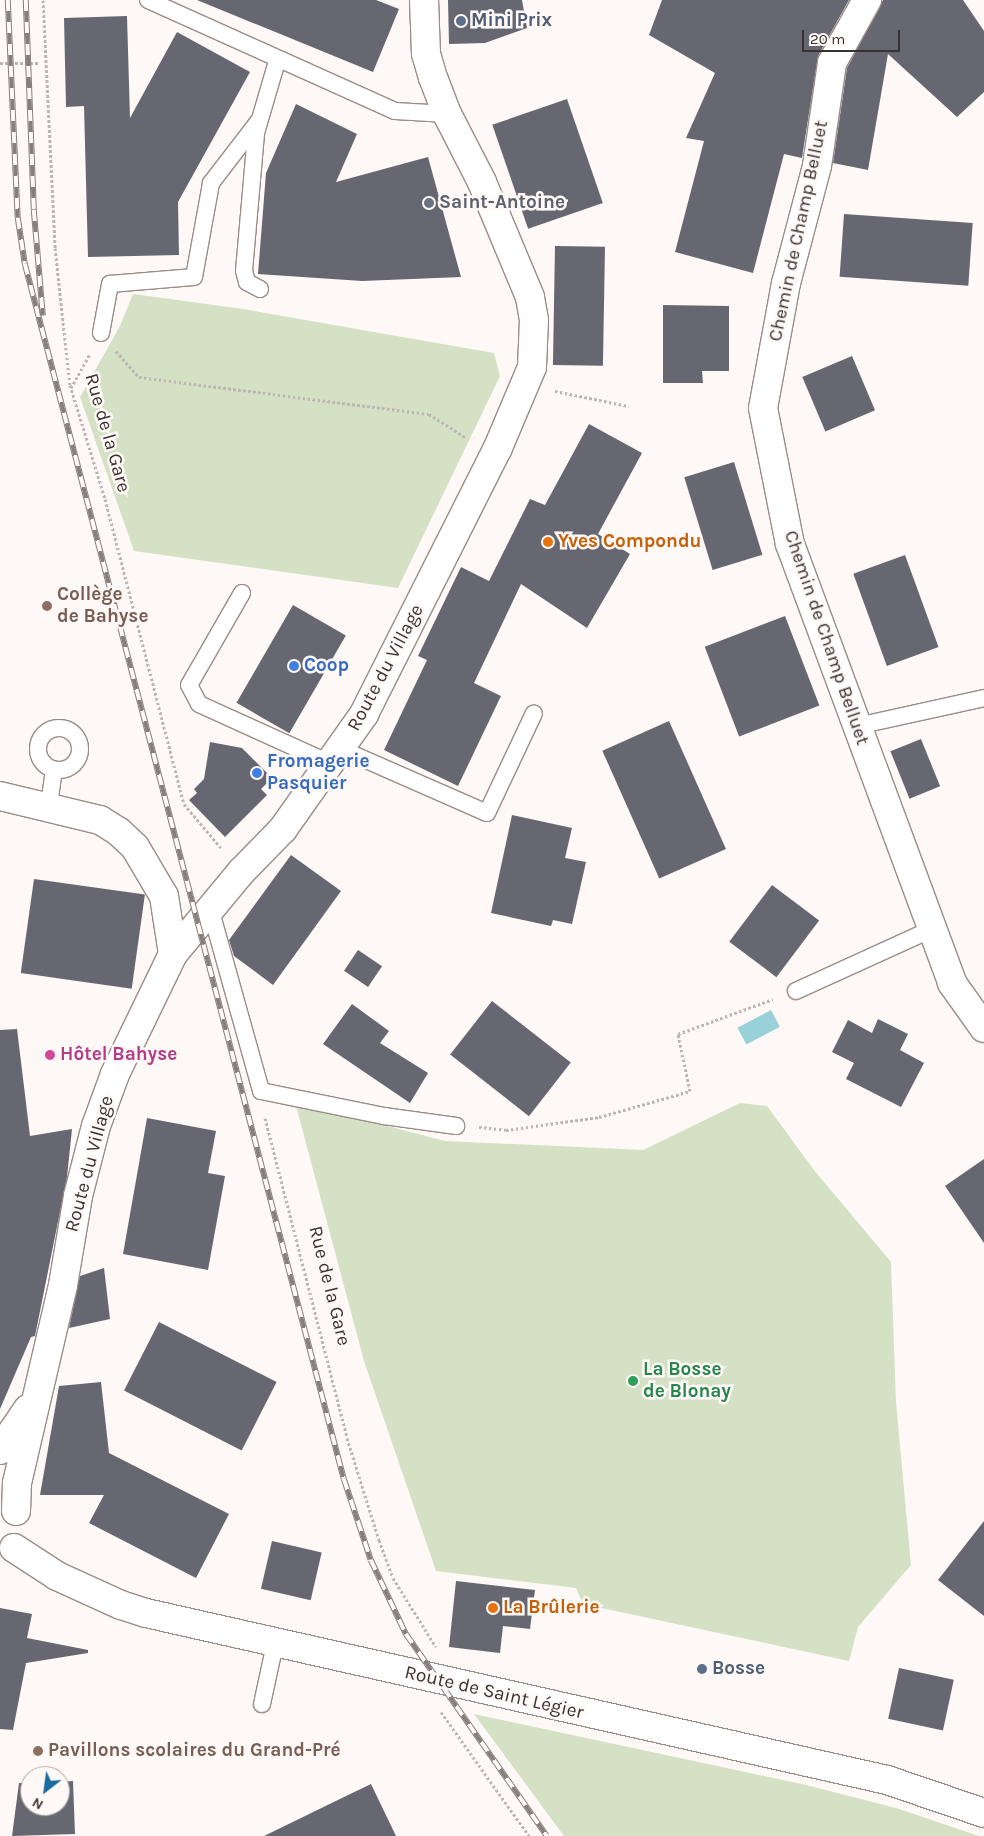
<!DOCTYPE html>
<meta charset="utf-8">
<style>
body{margin:0}
#map{position:relative;width:984px;height:1836px;overflow:hidden;background:#fef8f6;font-family:Karla,sans-serif}
div>[style]{position:absolute}
.green>*{inset:0;background:#d4e1c4}
.water>*{inset:0;background:#98d1d8;transform-origin:0 0}
.building>*{inset:0;background:#676772;transform-origin:0 0}
.path>*{height:3px;margin-top:-1.5px;transform-origin:0;background:repeating-linear-gradient(90deg,#bbb6b4 0 2.5px,transparent 0 5px)}
.roads{filter:drop-shadow(1px 0 #998c87) drop-shadow(-1px 0 #998c87) drop-shadow(0 1px #998c87) drop-shadow(0 -1px #998c87)}
.service>*{height:16px;margin:-8px;padding:0 8px;transform-origin:8px;border-radius:8px;background:#fff}
.service>.ring{margin:-8px;padding:0;box-sizing:content-box;background:none;border:16px solid #fff;border-radius:50%}
.minor>*{height:28px;margin:-14px;padding:0 14px;transform-origin:14px;border-radius:14px;background:#fff}
.secondary>*{height:28px;margin:-14px;padding:0 14px;transform-origin:14px;border-radius:14px;background:#fff}
.rail>*{height:5.5px;margin-top:-2.75px;transform-origin:0;background:repeating-linear-gradient(90deg,#fef8f6 0 11px,#857f7d 0 22px);box-sizing:border-box;border-block:1px solid #857f7d}
.dots>*{width:14px;height:14px;translate:-50% -50%;box-sizing:border-box;border:2px solid #fef8f6;border-radius:50%}
span{translate:-50% -50%;white-space:nowrap;text-align:center;line-height:1.15;-webkit-text-stroke:5px #fef8f6;paint-order:stroke}
.service-label{font-size:19px;color:#4e5e75;font-weight:700}
.left{translate:0 -50%;text-align:left}
.worship-label{font-size:19px;color:#5b616d;font-weight:700}
.street-label{font-size:19px;color:#383331}
.food-label{font-size:19px;color:#c56008;font-weight:700}
.education-label{font-size:19px;color:#785e54;font-weight:700}
.shop-label{font-size:19px;color:#366cbe;font-weight:700}
.hotel-label{font-size:19px;color:#b23c85;font-weight:700}
.leisure-label{font-size:19px;color:#27864d;font-weight:700}
.north{position:absolute;left:20px;top:1766px;width:50px;height:50px;box-sizing:border-box;background:#fef8f6;border:1px solid #afa9a7;border-radius:50%;rotate:210deg;font-size:14px;font-weight:700;line-height:20px;text-align:center;color:#383331}
.north::after{content:'';display:block;margin:auto;width:18px;height:22px;background:#1b6c9e;clip-path:polygon(50% 0,100% 100%,50% 72%,0 100%)}
.scale{position:absolute;left:802px;top:30px;width:98px;height:22px;box-sizing:border-box;border:2px solid #383331;border-top:0;padding-left:6px;font-size:15px;line-height:18px;white-space:nowrap;color:#383331;-webkit-text-stroke:4px #fef8f6;paint-order:stroke}
</style>
<div id="map">
<div class="green">
<i style="clip-path:polygon(133px 294px,243px 309px,494px 353px,500px 376px,398px 588px,134px 551px,80px 397px,120px 326px)"></i>
<i style="clip-path:polygon(295px 1102px,445px 1141px,643px 1150px,740px 1103px,767px 1106px,814px 1170px,891px 1262px,896px 1402px,911px 1565px,858px 1627px,849px 1661px,583px 1604px,576px 1588px,436px 1571px,364px 1361px)"></i>
<i style="clip-path:polygon(474px 1714px,806px 1785px,896px 1808px,979px 1836px,564px 1836px)"></i>
</div>
<div class="water">
<i style="left:771px;top:1010px;width:19px;height:38px;rotate:62deg"></i>
</div>
<div class="building">
<i style="clip-path:polygon(197px 0,376px 0,399px 9px,373px 72px)"></i>
<i style="clip-path:polygon(448px 0,522px 0,527px 28px,485px 43px,449px 44px)"></i>
<i style="clip-path:polygon(662px 0,849px 0,818px 56px,802px 158px,784px 154px,753px 273px,675px 252px,704px 141px,686px 138px,715px 73px,649px 35px)"></i>
<i style="clip-path:polygon(883px 0,963px 0,984px 31px,984px 92px,957px 117px,888px 54px,868px 170px,833px 163px,847px 68px)"></i>
<i style="clip-path:polygon(127px 16px,130px 118px,177px 32px,250px 72px,178px 202px,179px 255px,88px 257px,84px 106px,66px 107px,64px 18px)"></i>
<i style="left:567px;top:99px;width:110px;height:79px;rotate:71deg"></i>
<i style="clip-path:polygon(296px 104px,357px 134px,336px 182px,428px 157px,461px 277px,362px 281px,258px 274px,266px 173px)"></i>
<i style="left:844px;top:214px;width:129px;height:63px;rotate:4deg"></i>
<i style="left:555px;top:246px;width:50px;height:119px;rotate:1deg"></i>
<i style="clip-path:polygon(663px 305px,729px 306px,729px 371px,702px 371px,703px 383px,663px 383px)"></i>
<i style="left:852px;top:356px;width:59px;height:54px;rotate:67deg"></i>
<i style="clip-path:polygon(589px 424px,642px 453px,598px 534px,630px 554px,587px 628px,521px 584px,474px 683px,501px 696px,458px 786px,384px 750px,427px 660px,418px 656px,461px 567px,489px 581px,530px 499px,545px 505px)"></i>
<i style="left:734px;top:462px;width:97px;height:52px;rotate:73deg"></i>
<i style="left:905px;top:555px;width:98px;height:55px;rotate:70deg"></i>
<i style="left:293px;top:605px;width:61px;height:113px;rotate:30deg"></i>
<i style="left:785px;top:616px;width:96px;height:86px;rotate:69deg"></i>
<i style="left:669px;top:721px;width:140px;height:73px;rotate:66deg"></i>
<i style="left:921px;top:739px;width:51px;height:33px;rotate:68deg"></i>
<i style="clip-path:polygon(210px 742px,242px 748px,272px 778px,261px 789px,267px 795px,225px 837px,189px 800px,197px 793px,194px 789px,204px 779px)"></i>
<i style="clip-path:polygon(512px 815px,572px 828px,565px 858px,586px 862px,572px 924px,553px 920px,551px 926px,491px 913px)"></i>
<i style="clip-path:polygon(291px 855px,341px 891px,273px 985px,234px 956px,229px 940px)"></i>
<i style="left:34px;top:879px;width:112px;height:95px;rotate:8deg"></i>
<i style="left:772px;top:885px;width:59px;height:71px;rotate:37deg"></i>
<i style="left:358px;top:950px;width:29px;height:25px;rotate:34deg"></i>
<i style="left:492px;top:1001px;width:100px;height:68px;rotate:38deg"></i>
<i style="clip-path:polygon(352px 1004px,389px 1031px,380px 1043px,428px 1073px,410px 1103px,323px 1044px)"></i>
<i style="clip-path:polygon(878px 1019px,908px 1034px,900px 1050px,924px 1063px,901px 1107px,846px 1079px,854px 1063px,832px 1052px,848px 1020px,872px 1033px)"></i>
<i style="clip-path:polygon(17px 1029px,30px 1136px,72px 1129px,67px 1177px,35px 1336px,31px 1337px,0 1409px,0 1030px)"></i>
<i style="clip-path:polygon(147px 1118px,216px 1131px,208px 1173px,225px 1176px,208px 1270px,123px 1254px)"></i>
<i style="clip-path:polygon(984px 1159px,984px 1243px,945px 1186px)"></i>
<i style="clip-path:polygon(104px 1268px,110px 1319px,69px 1328px,80px 1276px)"></i>
<i style="left:159px;top:1322px;width:132px;height:77px;rotate:27deg"></i>
<i style="clip-path:polygon(101px 1382px,109px 1453px,229px 1514px,196px 1578px,89px 1523px,104px 1495px,40px 1495px,59px 1386px)"></i>
<i style="clip-path:polygon(984px 1521px,984px 1616px,938px 1580px)"></i>
<i style="left:272px;top:1541px;width:51px;height:49px;rotate:13deg"></i>
<i style="clip-path:polygon(456px 1581px,535px 1590px,530px 1629px,503px 1626px,500px 1653px,449px 1647px)"></i>
<i style="clip-path:polygon(0 1608px,32px 1614px,27px 1638px,88px 1650px,88px 1653px,26px 1663px,13px 1730px,0 1729px)"></i>
<i style="left:899px;top:1668px;width:56px;height:52px;rotate:12deg"></i>
<i style="clip-path:polygon(73px 1781px,75px 1834px,12px 1836px,19px 1783px,30px 1783px,30px 1806px,60px 1806px,60px 1782px)"></i>
<i style="clip-path:polygon(371px 1784px,396px 1836px,264px 1836px,344px 1797px)"></i>
</div>
<div class="path">
<i style="left:43px;top:0;width:248px;rotate:87.2deg"></i>
<i style="left:55px;top:248px;width:138px;rotate:83.8deg"></i>
<i style="left:70px;top:385px;width:119px;rotate:72.9deg"></i>
<i style="left:105px;top:499px;width:315px;rotate:75.5deg"></i>
<i style="left:184px;top:804px;width:57px;rotate:49.9deg"></i>
<i style="left:0;top:63px;width:39px"></i>
<i style="left:116px;top:351px;width:35px;rotate:49deg"></i>
<i style="left:139px;top:377px;width:292px;rotate:7.3deg"></i>
<i style="left:429px;top:414px;width:43px;rotate:32.6deg"></i>
<i style="left:71px;top:388px;width:39px;rotate:-61deg"></i>
<i style="left:555px;top:391px;width:75px;rotate:11.6deg"></i>
<i style="left:265px;top:1118px;width:330px;rotate:75.6deg"></i>
<i style="left:347px;top:1438px;width:107px;rotate:72.6deg"></i>
<i style="left:379px;top:1540px;width:40px;rotate:69.8deg"></i>
<i style="left:393px;top:1578px;width:81px;rotate:58.1deg"></i>
<i style="left:479px;top:1127px;width:27px;rotate:6deg"></i>
<i style="left:506px;top:1130px;width:94px;rotate:-8deg"></i>
<i style="left:599px;top:1117px;width:95px;rotate:-15.9deg"></i>
<i style="left:690px;top:1091px;width:58px;rotate:-101.9deg"></i>
<i style="left:678px;top:1034px;width:101px;rotate:-20.2deg"></i>
<i style="left:441px;top:1712px;width:152px;rotate:54.6deg"></i>
</div>
<div class="roads">
<div class="service">
<i style="left:148px;top:0;width:271px;rotate:24.2deg"></i>
<i style="left:395px;top:111px;width:52px;rotate:3.3deg"></i>
<i style="left:260px;top:289px;width:15px;rotate:-152deg"></i>
<i style="left:247px;top:282px;width:11px;rotate:-105deg"></i>
<i style="left:244px;top:271px;width:139px;rotate:-85deg"></i>
<i style="left:256px;top:133px;width:75px;rotate:-73.7deg"></i>
<i style="left:101px;top:333px;width:50px;rotate:-79.6deg"></i>
<i style="left:110px;top:284px;width:84px;rotate:-4.8deg"></i>
<i style="left:194px;top:277px;width:96px;rotate:-79.7deg"></i>
<i style="left:211px;top:183px;width:77px;rotate:-52.4deg"></i>
<i style="left:242px;top:593px;width:106px;rotate:119.9deg"></i>
<i style="left:189px;top:685px;width:21px;rotate:62deg"></i>
<i style="left:199px;top:704px;width:145px;rotate:24.4deg"></i>
<i style="left:857px;top:726px;width:130px;rotate:-12.4deg"></i>
<i class="ring" style="left:38px;top:728px;width:26px;height:26px"></i>
<i style="left:341px;top:749px;width:159px;rotate:23.7deg"></i>
<i style="left:487px;top:813px;width:110px;rotate:-64.8deg"></i>
<i style="left:49px;top:805px;width:36px;rotate:-82deg"></i>
<i style="left:210px;top:908px;width:190px;rotate:74.4deg"></i>
<i style="left:261px;top:1091px;width:126px;rotate:11.5deg"></i>
<i style="left:384px;top:1116px;width:73px;rotate:7.9deg"></i>
<i style="left:796px;top:991px;width:149px;rotate:-24.5deg"></i>
<i style="left:262px;top:1704px;width:61px;rotate:-77.8deg"></i>
</div>
<div class="minor">
<i style="left:867px;top:0;width:72px;rotate:119.1deg"></i>
<i style="left:832px;top:63px;width:104px;rotate:98.3deg"></i>
<i style="left:817px;top:166px;width:121px;rotate:104.8deg"></i>
<i style="left:786px;top:283px;width:127px;rotate:100.4deg"></i>
<i style="left:763px;top:408px;width:139px;rotate:78.8deg"></i>
<i style="left:790px;top:544px;width:468px;rotate:69.7deg"></i>
<i style="left:952px;top:983px;width:55px;rotate:54.6deg"></i>
<i style="left:0;top:796px;width:103px;rotate:13.5deg"></i>
<i style="left:100px;top:820px;width:22px;rotate:32deg"></i>
<i style="left:119px;top:832px;width:22px;rotate:43deg"></i>
<i style="left:135px;top:847px;width:57px;rotate:59.4deg"></i>
<i style="left:164px;top:896px;width:59px;rotate:81.2deg"></i>
</div>
<div class="secondary">
<i style="left:0;top:1450px;width:50px;rotate:-55.7deg"></i>
<i style="left:16px;top:1511px;width:28px;rotate:-88deg"></i>
<i style="left:17px;top:1483px;width:203px;rotate:-76.9deg"></i>
<i style="left:63px;top:1285px;width:90px;rotate:-80.4deg"></i>
<i style="left:78px;top:1196px;width:72px;rotate:-75.6deg"></i>
<i style="left:96px;top:1126px;width:55px;rotate:-69.9deg"></i>
<i style="left:115px;top:1074px;width:133px;rotate:-64.2deg"></i>
<i style="left:173px;top:954px;width:108px;rotate:-50.3deg"></i>
<i style="left:242px;top:871px;width:59px;rotate:-45.7deg"></i>
<i style="left:283px;top:829px;width:141px;rotate:-54.8deg"></i>
<i style="left:364px;top:714px;width:296px;rotate:-63.3deg"></i>
<i style="left:497px;top:450px;width:90px;rotate:-67.1deg"></i>
<i style="left:532px;top:367px;width:47px;rotate:-87.6deg"></i>
<i style="left:534px;top:320px;width:23px;rotate:-100deg"></i>
<i style="left:530px;top:297px;width:125px;rotate:-112.7deg"></i>
<i style="left:482px;top:182px;width:76px;rotate:-117.2deg"></i>
<i style="left:447px;top:114px;width:39px;rotate:-111deg"></i>
<i style="left:433px;top:78px;width:25px;rotate:-106deg"></i>
<i style="left:426px;top:54px;width:54px;rotate:-92.1deg"></i>
<i style="left:14px;top:1548px;width:51px;rotate:33.1deg"></i>
<i style="left:57px;top:1576px;width:70px;rotate:24.4deg"></i>
<i style="left:121px;top:1605px;width:26px;rotate:18deg"></i>
<i style="left:146px;top:1613px;width:760px;rotate:12.7deg"></i>
<i style="left:887px;top:1780px;width:102px;rotate:18.8deg"></i>
</div>
</div>
<div class="rail">
<i style="left:8px;top:0;width:218px;rotate:87.4deg"></i>
<i style="left:18px;top:218px;width:47px;rotate:81.3deg"></i>
<i style="left:25px;top:264px;width:1256px;rotate:75.29deg"></i>
<i style="left:344px;top:1479px;width:85px;rotate:71.6deg"></i>
<i style="left:371px;top:1560px;width:82px;rotate:64.7deg"></i>
<i style="left:406px;top:1634px;width:246px;rotate:55.1deg"></i>
<i style="left:26px;top:0;width:210px;rotate:87.8deg"></i>
<i style="left:34px;top:210px;width:106px;rotate:85.1deg"></i>
</div>
<div class="dots">
<i style="left:461px;top:21px;background:#5c6f8a"></i>
<i style="left:429px;top:203px;background:#6b7280"></i>
<i style="left:548px;top:542px;background:#e8710a"></i>
<i style="left:47px;top:606px;background:#8d6e63"></i>
<i style="left:294px;top:666px;background:#3f7fe0"></i>
<i style="left:257px;top:773px;background:#3f7fe0"></i>
<i style="left:50px;top:1055px;background:#d1479c"></i>
<i style="left:633px;top:1381px;background:#2e9e5b"></i>
<i style="left:493px;top:1608px;background:#e8710a"></i>
<i style="left:702px;top:1669px;background:#5c6f8a"></i>
<i style="left:38px;top:1751px;background:#8d6e63"></i>
</div>
<div class="service-label">
<span class="left" style="left:471px;top:21px">Mini Prix</span>
<span class="left" style="left:712px;top:1669px">Bosse</span>
</div>
<div class="worship-label">
<span class="left" style="left:439px;top:203px">Saint-Antoine</span>
</div>
<div class="street-label">
<span style="left:799px;top:231px;rotate:-78deg">Chemin de Champ Belluet</span>
<span style="left:107px;top:433px;rotate:74deg">Rue de la Gare</span>
<span style="left:826px;top:638px;rotate:71deg">Chemin de Champ Belluet</span>
<span style="left:386px;top:668px;rotate:-62deg">Route du Village</span>
<span style="left:90px;top:1164px;rotate:-75deg">Route du Village</span>
<span style="left:329px;top:1286px;rotate:76deg">Rue de la Gare</span>
<span style="left:494px;top:1693px;rotate:13deg">Route de Saint Légier</span>
</div>
<div class="food-label">
<span class="left" style="left:558px;top:542px">Yves Compondu</span>
<span class="left" style="left:503px;top:1608px">La Brûlerie</span>
</div>
<div class="education-label">
<span class="left" style="left:57px;top:606px">Collège<br>de Bahyse</span>
<span class="left" style="left:48px;top:1751px">Pavillons scolaires du Grand-Pré</span>
</div>
<div class="shop-label">
<span class="left" style="left:304px;top:666px">Coop</span>
<span class="left" style="left:267px;top:773px">Fromagerie<br>Pasquier</span>
</div>
<div class="hotel-label">
<span class="left" style="left:60px;top:1055px">Hôtel Bahyse</span>
</div>
<div class="leisure-label">
<span class="left" style="left:643px;top:1381px">La Bosse<br>de Blonay</span>
</div>
<div class="north">N</div>
<div class="scale">20 m</div>
</div>
